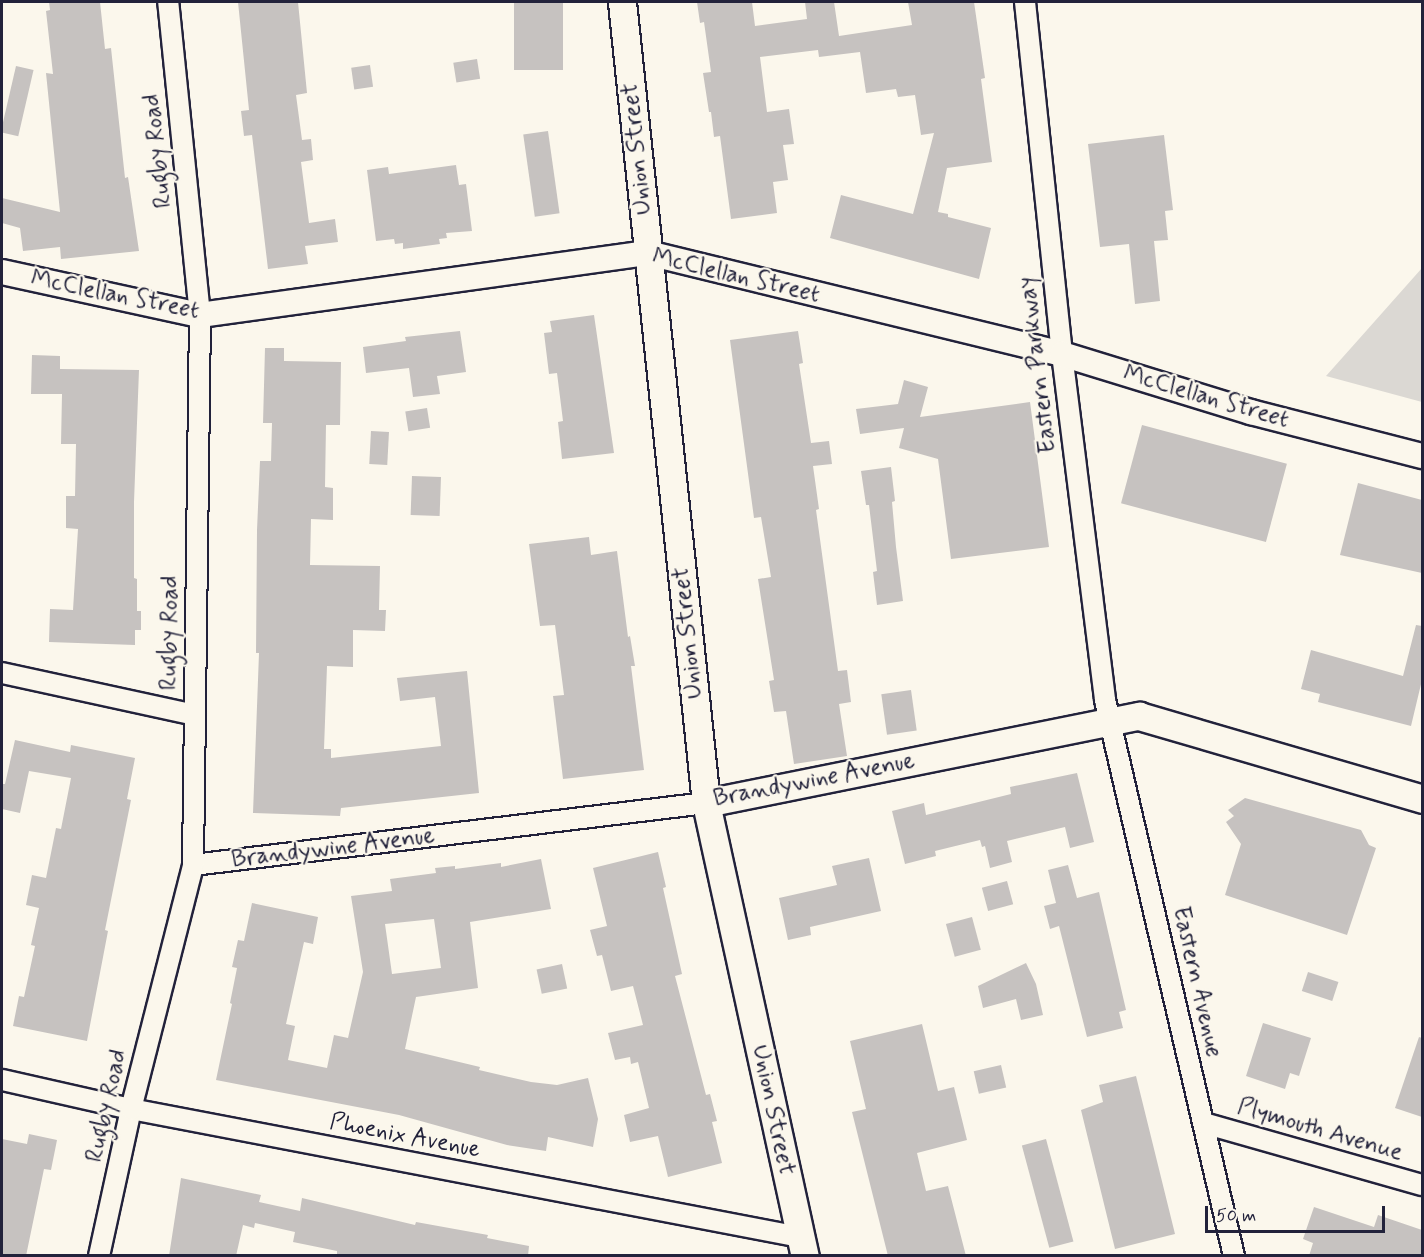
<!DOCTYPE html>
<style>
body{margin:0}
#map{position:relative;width:1424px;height:1257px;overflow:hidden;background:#fbf7ec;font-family:Mynerve,sans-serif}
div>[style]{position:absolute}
.green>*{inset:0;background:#dbd8d3}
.building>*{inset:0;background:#c6c2c0;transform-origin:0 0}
.roads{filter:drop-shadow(2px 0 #22223b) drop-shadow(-2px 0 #22223b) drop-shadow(0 2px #22223b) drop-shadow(0 -2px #22223b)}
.minor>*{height:20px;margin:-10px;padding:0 10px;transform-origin:10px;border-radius:10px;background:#fbf7ec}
.tertiary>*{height:24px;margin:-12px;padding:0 12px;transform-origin:12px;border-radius:12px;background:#fbf7ec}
.secondary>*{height:27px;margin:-13.5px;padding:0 13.5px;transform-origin:13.5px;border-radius:13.5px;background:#fbf7ec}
span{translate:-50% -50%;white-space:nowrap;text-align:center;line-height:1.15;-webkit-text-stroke:4.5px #fbf7ec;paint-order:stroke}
.street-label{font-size:24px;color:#22223b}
.frame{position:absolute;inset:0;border:3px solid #22223b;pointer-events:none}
.scale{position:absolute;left:1205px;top:1206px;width:180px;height:27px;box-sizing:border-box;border:3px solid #22223b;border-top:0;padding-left:8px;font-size:18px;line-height:21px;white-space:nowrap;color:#22223b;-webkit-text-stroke:4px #fbf7ec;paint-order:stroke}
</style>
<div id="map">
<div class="green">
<i style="clip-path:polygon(1422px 268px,1422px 402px,1326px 376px,1359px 339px)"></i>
</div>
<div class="building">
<i style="clip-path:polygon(49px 2px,100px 2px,105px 49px,111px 48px,125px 178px,128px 177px,139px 251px,61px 259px,60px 247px,23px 251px,20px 228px,2px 223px,2px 198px,60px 212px,46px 73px,53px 74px,46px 11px,50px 10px)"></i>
<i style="clip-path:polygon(238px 2px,298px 2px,307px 93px,296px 95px,302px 140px,311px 139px,313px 160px,301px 162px,309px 223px,335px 219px,338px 242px,305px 246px,308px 264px,268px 269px,252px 135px,244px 136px,241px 111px,249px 110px)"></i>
<i style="left:514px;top:2px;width:49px;height:68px"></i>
<i style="clip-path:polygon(697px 2px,752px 2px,755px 26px,807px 19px,805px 2px,834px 2px,839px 36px,912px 25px,908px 2px,974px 2px,985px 78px,981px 79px,992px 162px,947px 168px,938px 212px,948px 214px,948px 217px,991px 228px,979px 279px,830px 238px,841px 195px,913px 214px,934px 133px,921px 135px,915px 95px,898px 97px,896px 89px,866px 93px,860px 52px,819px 57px,818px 50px,760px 57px,767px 112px,789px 109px,794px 144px,783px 145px,788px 180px,773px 182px,777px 213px,731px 219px,720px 136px,714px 137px,711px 112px,709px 112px,703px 73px,711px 72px,704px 22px,700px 23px)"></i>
<i style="left:477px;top:59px;width:20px;height:24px;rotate:81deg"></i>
<i style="left:370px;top:65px;width:22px;height:19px;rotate:82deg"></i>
<i style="left:16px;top:66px;width:18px;height:68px;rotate:13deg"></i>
<i style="left:548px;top:131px;width:83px;height:25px;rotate:82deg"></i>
<i style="clip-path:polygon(1164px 135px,1173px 210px,1165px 211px,1168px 240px,1154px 241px,1160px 301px,1135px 304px,1129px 244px,1100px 247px,1088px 144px)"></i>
<i style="clip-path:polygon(456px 165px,459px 185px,466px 184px,472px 231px,446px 233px,447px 238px,439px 239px,440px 244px,403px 249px,403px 243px,395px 244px,394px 239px,376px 241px,367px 170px,388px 167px,389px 174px)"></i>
<i style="clip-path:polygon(594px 315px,614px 453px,562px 459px,558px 422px,563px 421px,557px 373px,549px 374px,544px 333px,552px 332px,550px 321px)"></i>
<i style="clip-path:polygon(460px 331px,466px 372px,437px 376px,440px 394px,413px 397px,409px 368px,366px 373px,363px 347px,406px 341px,405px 337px)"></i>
<i style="clip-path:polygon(798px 331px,803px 363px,799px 364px,811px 443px,829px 441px,832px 464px,813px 466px,819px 509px,816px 510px,838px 671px,847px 670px,851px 702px,839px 704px,847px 756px,794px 764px,786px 711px,774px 712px,769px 681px,774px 680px,758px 579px,771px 577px,761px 517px,754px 518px,730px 340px)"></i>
<i style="clip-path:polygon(265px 348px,284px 348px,284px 361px,341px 362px,340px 425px,326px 425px,325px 487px,333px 488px,333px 520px,311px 519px,310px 565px,380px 566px,379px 610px,386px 610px,385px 631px,353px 630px,353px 667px,327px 666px,324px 749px,331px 749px,331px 758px,441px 746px,435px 697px,400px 701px,397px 678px,467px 671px,479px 793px,341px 808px,340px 816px,253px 813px,259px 653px,256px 653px,257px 530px,260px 461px,271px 461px,272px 423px,263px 423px)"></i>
<i style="clip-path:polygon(32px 355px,60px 356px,60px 369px,139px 370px,134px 502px,134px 578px,137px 579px,137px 611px,141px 611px,141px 630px,135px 630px,135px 645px,49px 642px,50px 609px,73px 610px,78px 529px,66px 528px,66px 496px,75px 496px,76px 444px,61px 444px,62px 394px,31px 394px)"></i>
<i style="clip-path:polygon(904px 380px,928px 387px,920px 417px,1030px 402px,1049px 547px,951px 559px,938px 459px,899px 448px,904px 428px,860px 434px,856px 409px,898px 404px)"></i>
<i style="left:427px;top:408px;width:20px;height:22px;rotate:81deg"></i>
<i style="left:1142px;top:425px;width:150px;height:81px;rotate:15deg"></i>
<i style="left:371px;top:431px;width:18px;height:33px;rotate:3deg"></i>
<i style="clip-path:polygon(891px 467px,895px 501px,892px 502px,896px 547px,903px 601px,877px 605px,873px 572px,877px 571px,869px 505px,866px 505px,861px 471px)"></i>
<i style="left:412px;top:476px;width:29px;height:39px;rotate:2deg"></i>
<i style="clip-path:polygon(1358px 483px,1422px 500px,1422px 573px,1340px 555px)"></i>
<i style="clip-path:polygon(589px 537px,591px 555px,617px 551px,628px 637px,630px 636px,635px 666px,631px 666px,644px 770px,563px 779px,553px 696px,564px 695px,555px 625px,540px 626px,529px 544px)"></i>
<i style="clip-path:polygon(1416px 625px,1422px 626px,1422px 680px,1411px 726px,1318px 702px,1320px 694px,1301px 689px,1311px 650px,1403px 676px)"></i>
<i style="left:911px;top:690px;width:41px;height:30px;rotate:82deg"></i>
<i style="clip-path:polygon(15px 740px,70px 752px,71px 745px,135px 758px,127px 799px,131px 800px,105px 930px,108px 931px,87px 1041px,13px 1026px,19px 996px,24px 997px,35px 946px,31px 945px,39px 908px,26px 905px,32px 875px,46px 878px,56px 828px,61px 829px,71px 778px,29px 771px,20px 813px,2px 809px,2px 784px,5px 784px)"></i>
<i style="clip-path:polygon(1077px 773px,1094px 842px,1070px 848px,1065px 827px,1007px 841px,1012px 862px,990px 868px,985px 846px,982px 847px,980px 840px,935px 851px,936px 856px,905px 864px,892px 811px,924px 803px,926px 815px,1011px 794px,1010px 787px)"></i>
<i style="clip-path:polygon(1245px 798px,1361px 830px,1369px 845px,1376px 848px,1347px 935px,1225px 895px,1241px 844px,1226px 822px,1234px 816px,1228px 810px)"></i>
<i style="clip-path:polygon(658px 852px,666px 887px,663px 888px,682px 974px,675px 976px,706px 1095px,710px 1094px,717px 1121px,712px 1122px,722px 1163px,668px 1177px,658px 1136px,630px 1142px,624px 1115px,649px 1108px,638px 1062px,631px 1064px,630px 1057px,615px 1060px,608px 1033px,643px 1025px,633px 986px,611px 991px,602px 955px,597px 956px,590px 930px,607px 926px,593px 868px)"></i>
<i style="clip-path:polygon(869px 858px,881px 911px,810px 927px,811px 935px,788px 940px,779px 898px,837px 885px,832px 866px)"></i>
<i style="clip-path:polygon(evenodd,541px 859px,551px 909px,470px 922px,478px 988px,416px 997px,405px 1049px,480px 1067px,479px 1070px,531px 1082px,557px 1085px,588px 1078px,598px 1119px,593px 1147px,548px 1137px,546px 1151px,507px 1145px,399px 1115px,216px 1080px,232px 1004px,230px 1003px,237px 968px,232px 967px,238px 940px,244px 941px,252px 903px,318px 917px,313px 944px,304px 942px,286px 1024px,295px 1026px,288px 1060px,327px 1068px,334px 1035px,348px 1038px,363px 972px,351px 896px,392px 891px,390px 879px,436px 873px,435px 868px,455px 866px,455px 869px,501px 863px,501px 867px,541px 859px,434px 919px,441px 968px,392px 974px,385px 924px,434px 919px)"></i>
<i style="clip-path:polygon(1068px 865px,1077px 898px,1099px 892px,1126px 1010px,1119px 1012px,1123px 1028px,1087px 1037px,1059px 926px,1050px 929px,1044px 906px,1056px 903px,1048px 870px)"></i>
<i style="left:1007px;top:881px;width:24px;height:26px;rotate:75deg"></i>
<i style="left:972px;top:917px;width:34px;height:27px;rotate:75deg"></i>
<i style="clip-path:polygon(1026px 963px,1036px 984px,1043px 1015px,1021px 1020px,1016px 999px,983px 1008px,978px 986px)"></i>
<i style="left:562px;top:964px;width:25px;height:26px;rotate:78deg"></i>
<i style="left:1308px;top:972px;width:32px;height:20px;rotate:18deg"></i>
<i style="clip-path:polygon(1263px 1023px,1311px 1038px,1299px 1076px,1290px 1073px,1285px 1089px,1246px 1076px)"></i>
<i style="clip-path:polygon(922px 1024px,938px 1091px,954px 1087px,967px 1140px,917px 1153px,926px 1191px,948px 1186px,966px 1256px,888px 1256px,852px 1112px,866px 1109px,850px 1041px)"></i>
<i style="clip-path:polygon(1419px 1037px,1422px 1038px,1422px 1117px,1395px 1108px)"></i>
<i style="left:1001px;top:1065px;width:23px;height:28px;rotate:77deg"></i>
<i style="clip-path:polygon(1136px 1076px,1175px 1234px,1115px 1249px,1081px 1110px,1103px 1102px,1099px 1085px)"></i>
<i style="clip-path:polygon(29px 1134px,57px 1140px,51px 1170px,44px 1169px,26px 1256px,2px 1256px,2px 1139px,27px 1144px)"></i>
<i style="left:1046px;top:1139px;width:106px;height:25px;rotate:75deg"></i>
<i style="clip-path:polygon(181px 1178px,261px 1195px,259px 1202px,300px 1211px,302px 1198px,415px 1225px,416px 1222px,488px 1235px,487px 1238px,529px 1246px,528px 1256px,337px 1256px,337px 1251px,293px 1242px,295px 1232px,255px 1223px,254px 1228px,243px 1225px,236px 1256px,169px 1256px)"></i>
<i style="clip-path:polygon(1314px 1207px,1374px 1227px,1378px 1215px,1422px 1230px,1422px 1256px,1309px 1256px,1313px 1243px,1303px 1239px)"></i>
</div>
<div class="roads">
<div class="minor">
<i style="left:1025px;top:2px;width:354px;rotate:84deg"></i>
<i style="left:1062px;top:354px;width:349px;rotate:82.9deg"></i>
<i style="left:1105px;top:700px;width:571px;rotate:76.94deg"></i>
<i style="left:2px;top:673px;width:197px;rotate:12.3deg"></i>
<i style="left:193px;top:865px;width:517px;rotate:-6.89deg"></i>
<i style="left:2px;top:1080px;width:132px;rotate:12.7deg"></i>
<i style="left:131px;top:1109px;width:681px;rotate:10.83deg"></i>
<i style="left:1204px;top:1123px;width:227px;rotate:15.9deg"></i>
<i style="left:99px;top:1256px;width:150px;rotate:-77.7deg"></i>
<i style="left:131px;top:1109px;width:252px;rotate:-75.7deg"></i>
<i style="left:193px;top:865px;width:550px;rotate:-89.27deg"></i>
<i style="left:200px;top:315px;width:315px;rotate:-95.8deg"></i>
</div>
<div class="tertiary">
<i style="left:2px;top:272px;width:203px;rotate:12.3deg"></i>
<i style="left:200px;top:315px;width:452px;rotate:-7.9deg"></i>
<i style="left:648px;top:253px;width:426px;rotate:13.7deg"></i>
<i style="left:1062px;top:354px;width:198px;rotate:17.1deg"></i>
<i style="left:1251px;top:412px;width:177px;rotate:14.4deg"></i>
</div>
<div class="secondary">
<i style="left:622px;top:2px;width:805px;rotate:84.01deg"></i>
<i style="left:706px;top:803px;width:464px;rotate:77.7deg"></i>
<i style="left:706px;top:803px;width:442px;rotate:-11.4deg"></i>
<i style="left:1139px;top:716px;width:295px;rotate:16.3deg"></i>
</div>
</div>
<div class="street-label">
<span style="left:637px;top:149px;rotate:-96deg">Union Street</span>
<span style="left:158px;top:151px;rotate:-96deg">Rugby Road</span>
<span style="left:736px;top:276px;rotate:13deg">McClellan Street</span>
<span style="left:115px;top:295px;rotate:11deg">McClellan Street</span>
<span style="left:1038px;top:365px;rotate:-97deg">Eastern Parkway</span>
<span style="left:1206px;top:397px;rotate:16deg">McClellan Street</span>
<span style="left:170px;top:633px;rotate:-89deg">Rugby Road</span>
<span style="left:688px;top:633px;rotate:-96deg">Union Street</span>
<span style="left:814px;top:780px;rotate:-11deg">Brandywine Avenue</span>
<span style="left:333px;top:848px;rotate:-7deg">Brandywine Avenue</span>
<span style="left:1197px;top:982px;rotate:77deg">Eastern Avenue</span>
<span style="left:107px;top:1106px;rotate:-77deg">Rugby Road</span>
<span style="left:773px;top:1110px;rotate:78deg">Union Street</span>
<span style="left:1320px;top:1130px;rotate:16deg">Plymouth Avenue</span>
<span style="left:405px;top:1136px;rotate:11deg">Phoenix Avenue</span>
</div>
<div class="frame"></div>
<div class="scale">50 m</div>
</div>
